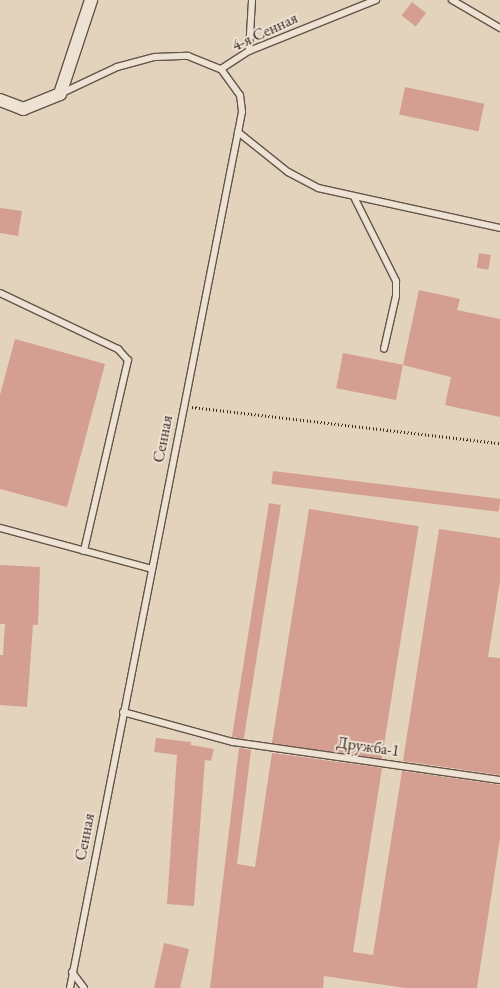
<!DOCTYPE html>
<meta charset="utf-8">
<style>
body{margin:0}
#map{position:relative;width:500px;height:988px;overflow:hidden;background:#e3d3bc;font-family:"EB Garamond",serif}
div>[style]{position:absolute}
.building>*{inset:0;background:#d49e90;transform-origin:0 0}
.path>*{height:2.5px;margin-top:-1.25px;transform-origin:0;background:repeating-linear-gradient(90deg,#3a2921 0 1px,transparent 0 3.5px)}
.roads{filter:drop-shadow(1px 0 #645448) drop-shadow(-1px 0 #645448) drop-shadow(0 1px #645448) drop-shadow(0 -1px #645448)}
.lane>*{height:6px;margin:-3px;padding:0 3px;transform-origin:3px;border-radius:3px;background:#ede2d3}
.street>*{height:12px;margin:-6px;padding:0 6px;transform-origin:6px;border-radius:6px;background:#ede2d3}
span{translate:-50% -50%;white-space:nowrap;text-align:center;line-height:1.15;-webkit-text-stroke:4px #ede2d3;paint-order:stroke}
.street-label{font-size:16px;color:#3a2921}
</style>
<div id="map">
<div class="building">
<i style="left:412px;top:2px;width:18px;height:17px;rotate:38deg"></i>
<i style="left:405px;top:87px;width:81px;height:28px;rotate:12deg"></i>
<i style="clip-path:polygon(0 208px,22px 211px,18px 236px,0 233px)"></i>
<i style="left:479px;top:253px;width:12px;height:15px;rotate:9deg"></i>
<i style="clip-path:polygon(419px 290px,460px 299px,457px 310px,500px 319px,500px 417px,445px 405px,451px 377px,403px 365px)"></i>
<i style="clip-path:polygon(15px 339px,105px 364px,67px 507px,0 489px,0 395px)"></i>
<i style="left:343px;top:353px;width:61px;height:36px;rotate:11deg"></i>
<i style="left:273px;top:471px;width:229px;height:13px;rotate:7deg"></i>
<i style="left:269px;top:503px;width:12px;height:237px;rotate:9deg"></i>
<i style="left:309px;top:509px;width:111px;height:237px;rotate:9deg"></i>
<i style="clip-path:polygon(439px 529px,500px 538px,500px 581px,488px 657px,500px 658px,500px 775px,403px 761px)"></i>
<i style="clip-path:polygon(0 565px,40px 567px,38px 625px,33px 625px,27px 707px,0 705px,0 655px,3px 655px,5px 624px,0 624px)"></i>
<i style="clip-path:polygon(156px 738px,191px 742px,191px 745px,214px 749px,211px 761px,205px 760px,194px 906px,167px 904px,177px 755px,154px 752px)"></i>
<i style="clip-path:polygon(239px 748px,251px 750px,237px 864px,255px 867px,272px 753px,382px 768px,353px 952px,373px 955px,402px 771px,500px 785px,500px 838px,477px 988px,405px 988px,324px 976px,323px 988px,210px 988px)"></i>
<i style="clip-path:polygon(164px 943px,189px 949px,180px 988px,154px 988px)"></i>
</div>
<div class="path">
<i style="left:192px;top:407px;width:310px;rotate:6.7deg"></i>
</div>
<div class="roads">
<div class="lane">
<i style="left:452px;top:0;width:56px;rotate:30.3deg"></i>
<i style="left:249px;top:51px;width:51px;rotate:-86.6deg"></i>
<i style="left:221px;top:69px;width:33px;rotate:-33deg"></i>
<i style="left:249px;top:51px;width:137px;rotate:-21.9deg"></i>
<i style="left:62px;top:93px;width:61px;rotate:-25.3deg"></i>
<i style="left:117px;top:67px;width:39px;rotate:-15deg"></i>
<i style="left:155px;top:57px;width:33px;rotate:-2deg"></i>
<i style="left:188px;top:56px;width:35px;rotate:22deg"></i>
<i style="left:221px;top:69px;width:32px;rotate:54deg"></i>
<i style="left:240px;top:95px;width:17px;rotate:83deg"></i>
<i style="left:242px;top:112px;width:893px;rotate:101.11deg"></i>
<i style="left:238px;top:132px;width:64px;rotate:38.7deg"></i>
<i style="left:288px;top:172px;width:34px;rotate:28deg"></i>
<i style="left:318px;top:188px;width:186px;rotate:12.4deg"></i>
<i style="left:354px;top:197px;width:94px;rotate:63.4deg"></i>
<i style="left:396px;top:281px;width:15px;rotate:90deg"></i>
<i style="left:396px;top:296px;width:54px;rotate:102.8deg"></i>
<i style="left:0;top:293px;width:131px;rotate:25.4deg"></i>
<i style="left:118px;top:349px;width:15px;rotate:48deg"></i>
<i style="left:128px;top:360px;width:196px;rotate:103deg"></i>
<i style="left:0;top:528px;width:157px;rotate:15.1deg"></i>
<i style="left:123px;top:712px;width:114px;rotate:15.3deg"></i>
<i style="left:233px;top:742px;width:270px;rotate:8.1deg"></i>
<i style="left:72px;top:972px;width:20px;rotate:53deg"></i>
</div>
<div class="street">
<i style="left:0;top:100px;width:25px;rotate:21deg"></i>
<i style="left:23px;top:109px;width:40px;rotate:-22deg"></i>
<i style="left:60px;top:94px;width:99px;rotate:-71.7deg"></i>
</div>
</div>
<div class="street-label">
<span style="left:265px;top:32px;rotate:-25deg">4-я Сенная</span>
<span style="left:163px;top:439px;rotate:-79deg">Сенная</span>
<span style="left:368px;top:747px;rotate:8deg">Дружба-1</span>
<span style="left:85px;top:837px;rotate:-79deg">Сенная</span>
</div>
</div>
